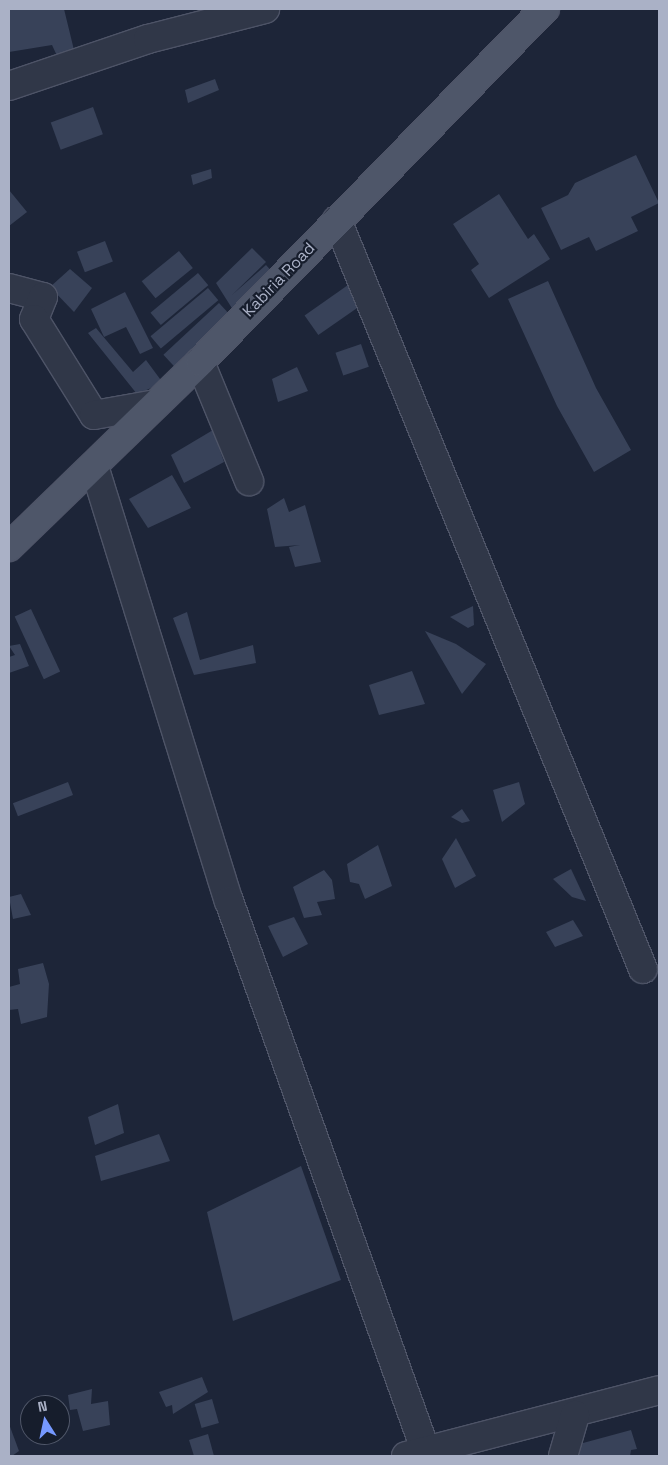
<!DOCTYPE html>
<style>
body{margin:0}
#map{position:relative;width:668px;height:1465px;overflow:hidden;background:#1d2538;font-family:"Space Grotesk",sans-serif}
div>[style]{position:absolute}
.building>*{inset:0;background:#384259;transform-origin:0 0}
.roads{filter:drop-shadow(1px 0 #4e5467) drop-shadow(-1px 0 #4e5467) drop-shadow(0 1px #4e5467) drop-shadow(0 -1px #4e5467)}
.minor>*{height:28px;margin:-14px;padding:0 14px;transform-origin:14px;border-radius:14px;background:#303748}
.major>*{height:28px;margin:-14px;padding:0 14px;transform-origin:14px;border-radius:14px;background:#4e5669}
span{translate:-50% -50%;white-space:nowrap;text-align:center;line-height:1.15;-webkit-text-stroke:4.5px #161d2c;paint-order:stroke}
.street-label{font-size:16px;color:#aab1c6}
.frame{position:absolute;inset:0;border:10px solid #aab1c6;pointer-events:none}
.north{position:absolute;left:20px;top:1395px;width:50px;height:50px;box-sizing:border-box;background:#161d2c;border:1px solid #51586a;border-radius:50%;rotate:350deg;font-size:14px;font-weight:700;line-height:20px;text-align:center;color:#aab1c6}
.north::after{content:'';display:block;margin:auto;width:18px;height:22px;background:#7699ff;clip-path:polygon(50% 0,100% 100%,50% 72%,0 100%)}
</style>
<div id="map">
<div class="building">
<i style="clip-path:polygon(9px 9px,64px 9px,74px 50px,58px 58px,52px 45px,9px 52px)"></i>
<i style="clip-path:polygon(215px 79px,219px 90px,188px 103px,185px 90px)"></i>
<i style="left:93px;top:107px;width:29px;height:45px;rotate:70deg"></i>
<i style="clip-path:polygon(636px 155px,659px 203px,631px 217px,638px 231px,596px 251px,589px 237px,561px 250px,541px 208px,568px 195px,575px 183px)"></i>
<i style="clip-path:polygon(211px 169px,212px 178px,193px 185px,191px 175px)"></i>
<i style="clip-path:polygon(9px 190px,27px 212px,9px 226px)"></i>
<i style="clip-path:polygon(499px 194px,528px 239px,534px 234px,550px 259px,489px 298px,471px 270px,479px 264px,453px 224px)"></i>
<i style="left:105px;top:241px;width:22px;height:30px;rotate:69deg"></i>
<i style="clip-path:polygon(252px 248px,266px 262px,232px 295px,266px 265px,277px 277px,235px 313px,216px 283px)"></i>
<i style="left:179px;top:251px;width:22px;height:48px;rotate:51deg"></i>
<i style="clip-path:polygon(70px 269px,92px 288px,74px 312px,50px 287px)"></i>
<i style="left:198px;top:273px;width:16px;height:62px;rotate:50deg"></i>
<i style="clip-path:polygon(548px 281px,596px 388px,631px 450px,594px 472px,557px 406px,508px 299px)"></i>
<i style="left:348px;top:285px;width:24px;height:53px;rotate:55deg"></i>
<i style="left:208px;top:288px;width:16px;height:75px;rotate:50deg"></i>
<i style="clip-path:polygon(125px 292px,153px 348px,140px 354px,126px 327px,104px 337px,91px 309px)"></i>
<i style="left:219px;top:303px;width:18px;height:76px;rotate:47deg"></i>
<i style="clip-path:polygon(96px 328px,133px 372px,146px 360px,163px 383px,137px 394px,88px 333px)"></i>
<i style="left:361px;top:344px;width:24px;height:27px;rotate:71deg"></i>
<i style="clip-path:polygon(297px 367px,308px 391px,278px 402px,272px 379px)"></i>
<i style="clip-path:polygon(213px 430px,224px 462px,184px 483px,171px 455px)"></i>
<i style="clip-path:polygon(172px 475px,191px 508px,148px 528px,129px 499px)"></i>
<i style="clip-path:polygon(284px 498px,289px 512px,305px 505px,321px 562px,295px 567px,289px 547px,300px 545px,275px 547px,267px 509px)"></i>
<i style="clip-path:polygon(473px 606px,474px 625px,468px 628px,450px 617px)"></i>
<i style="left:31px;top:609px;width:69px;height:18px;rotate:65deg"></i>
<i style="clip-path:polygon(187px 612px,200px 660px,253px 645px,256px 663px,194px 675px,173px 618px)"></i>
<i style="clip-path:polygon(425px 631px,456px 644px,486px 664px,462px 694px)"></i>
<i style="clip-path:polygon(20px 644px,29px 666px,9px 673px,9px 657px,15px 655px,9px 646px)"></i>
<i style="clip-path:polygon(412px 671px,425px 704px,379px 715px,369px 685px)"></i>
<i style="left:68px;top:782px;width:14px;height:59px;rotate:69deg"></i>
<i style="clip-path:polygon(519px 782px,525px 804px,502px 822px,493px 790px)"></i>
<i style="clip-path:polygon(462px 809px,470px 821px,462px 823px,451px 817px)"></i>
<i style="clip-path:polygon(456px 838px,476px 876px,455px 888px,442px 859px)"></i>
<i style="clip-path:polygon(378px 845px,392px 886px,365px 899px,359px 884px,350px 882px,347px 864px)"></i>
<i style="clip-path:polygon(571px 869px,586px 901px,572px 897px,553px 879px)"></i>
<i style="clip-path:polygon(324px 870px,332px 880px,335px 899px,317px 902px,322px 915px,304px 918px,293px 887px)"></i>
<i style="clip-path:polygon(21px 894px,31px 915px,13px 919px,9px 897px)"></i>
<i style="clip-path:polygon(294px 917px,308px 944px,283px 957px,268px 926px)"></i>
<i style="clip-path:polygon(573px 920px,583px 936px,555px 947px,546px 932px)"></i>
<i style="clip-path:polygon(43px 963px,49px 984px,47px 1017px,21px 1024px,18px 1009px,9px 1010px,9px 987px,20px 984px,18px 969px)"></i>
<i style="clip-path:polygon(118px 1104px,124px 1133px,95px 1145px,88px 1117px)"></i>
<i style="clip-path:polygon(159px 1134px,170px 1161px,101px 1181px,95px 1156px)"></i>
<i style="clip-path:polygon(301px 1166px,341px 1280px,233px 1321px,207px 1212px)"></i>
<i style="clip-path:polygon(202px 1377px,208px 1392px,173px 1414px,172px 1405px,166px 1407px,159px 1392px)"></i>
<i style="clip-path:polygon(92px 1389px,91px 1404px,108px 1401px,110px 1425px,83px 1431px,77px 1409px,70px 1410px,68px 1395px)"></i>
<i style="left:212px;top:1399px;width:25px;height:18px;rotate:74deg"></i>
<i style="clip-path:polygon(9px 1424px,19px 1451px,12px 1456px,9px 1456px)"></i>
<i style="clip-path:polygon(631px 1430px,637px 1449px,631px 1450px,630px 1456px,569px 1456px,572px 1446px)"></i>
<i style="clip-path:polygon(208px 1434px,214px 1456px,194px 1456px,189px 1440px)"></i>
</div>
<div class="roads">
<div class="minor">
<i style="left:9px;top:86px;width:147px;rotate:-18.7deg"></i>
<i style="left:148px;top:39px;width:121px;rotate:-14.4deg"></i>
<i style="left:337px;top:220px;width:809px;rotate:67.78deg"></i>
<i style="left:9px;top:288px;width:35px;rotate:15deg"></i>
<i style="left:43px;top:297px;width:24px;rotate:112deg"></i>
<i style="left:34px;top:319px;width:113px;rotate:58deg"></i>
<i style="left:94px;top:415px;width:63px;rotate:-10.1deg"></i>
<i style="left:200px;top:362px;width:129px;rotate:67.6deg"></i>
<i style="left:94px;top:466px;width:455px;rotate:72.8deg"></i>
<i style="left:229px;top:901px;width:582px;rotate:70.32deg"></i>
<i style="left:406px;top:1456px;width:261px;rotate:-14.6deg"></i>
<i style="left:563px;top:1456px;width:43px;rotate:-73.7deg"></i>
</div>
<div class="major">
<i style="left:9px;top:547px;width:266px;rotate:-44.1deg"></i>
<i style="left:200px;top:362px;width:494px;rotate:-45.7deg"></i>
</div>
</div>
<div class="street-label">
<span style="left:279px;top:280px;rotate:-46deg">Kabiria Road</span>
</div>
<div class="frame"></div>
<div class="north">N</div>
</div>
